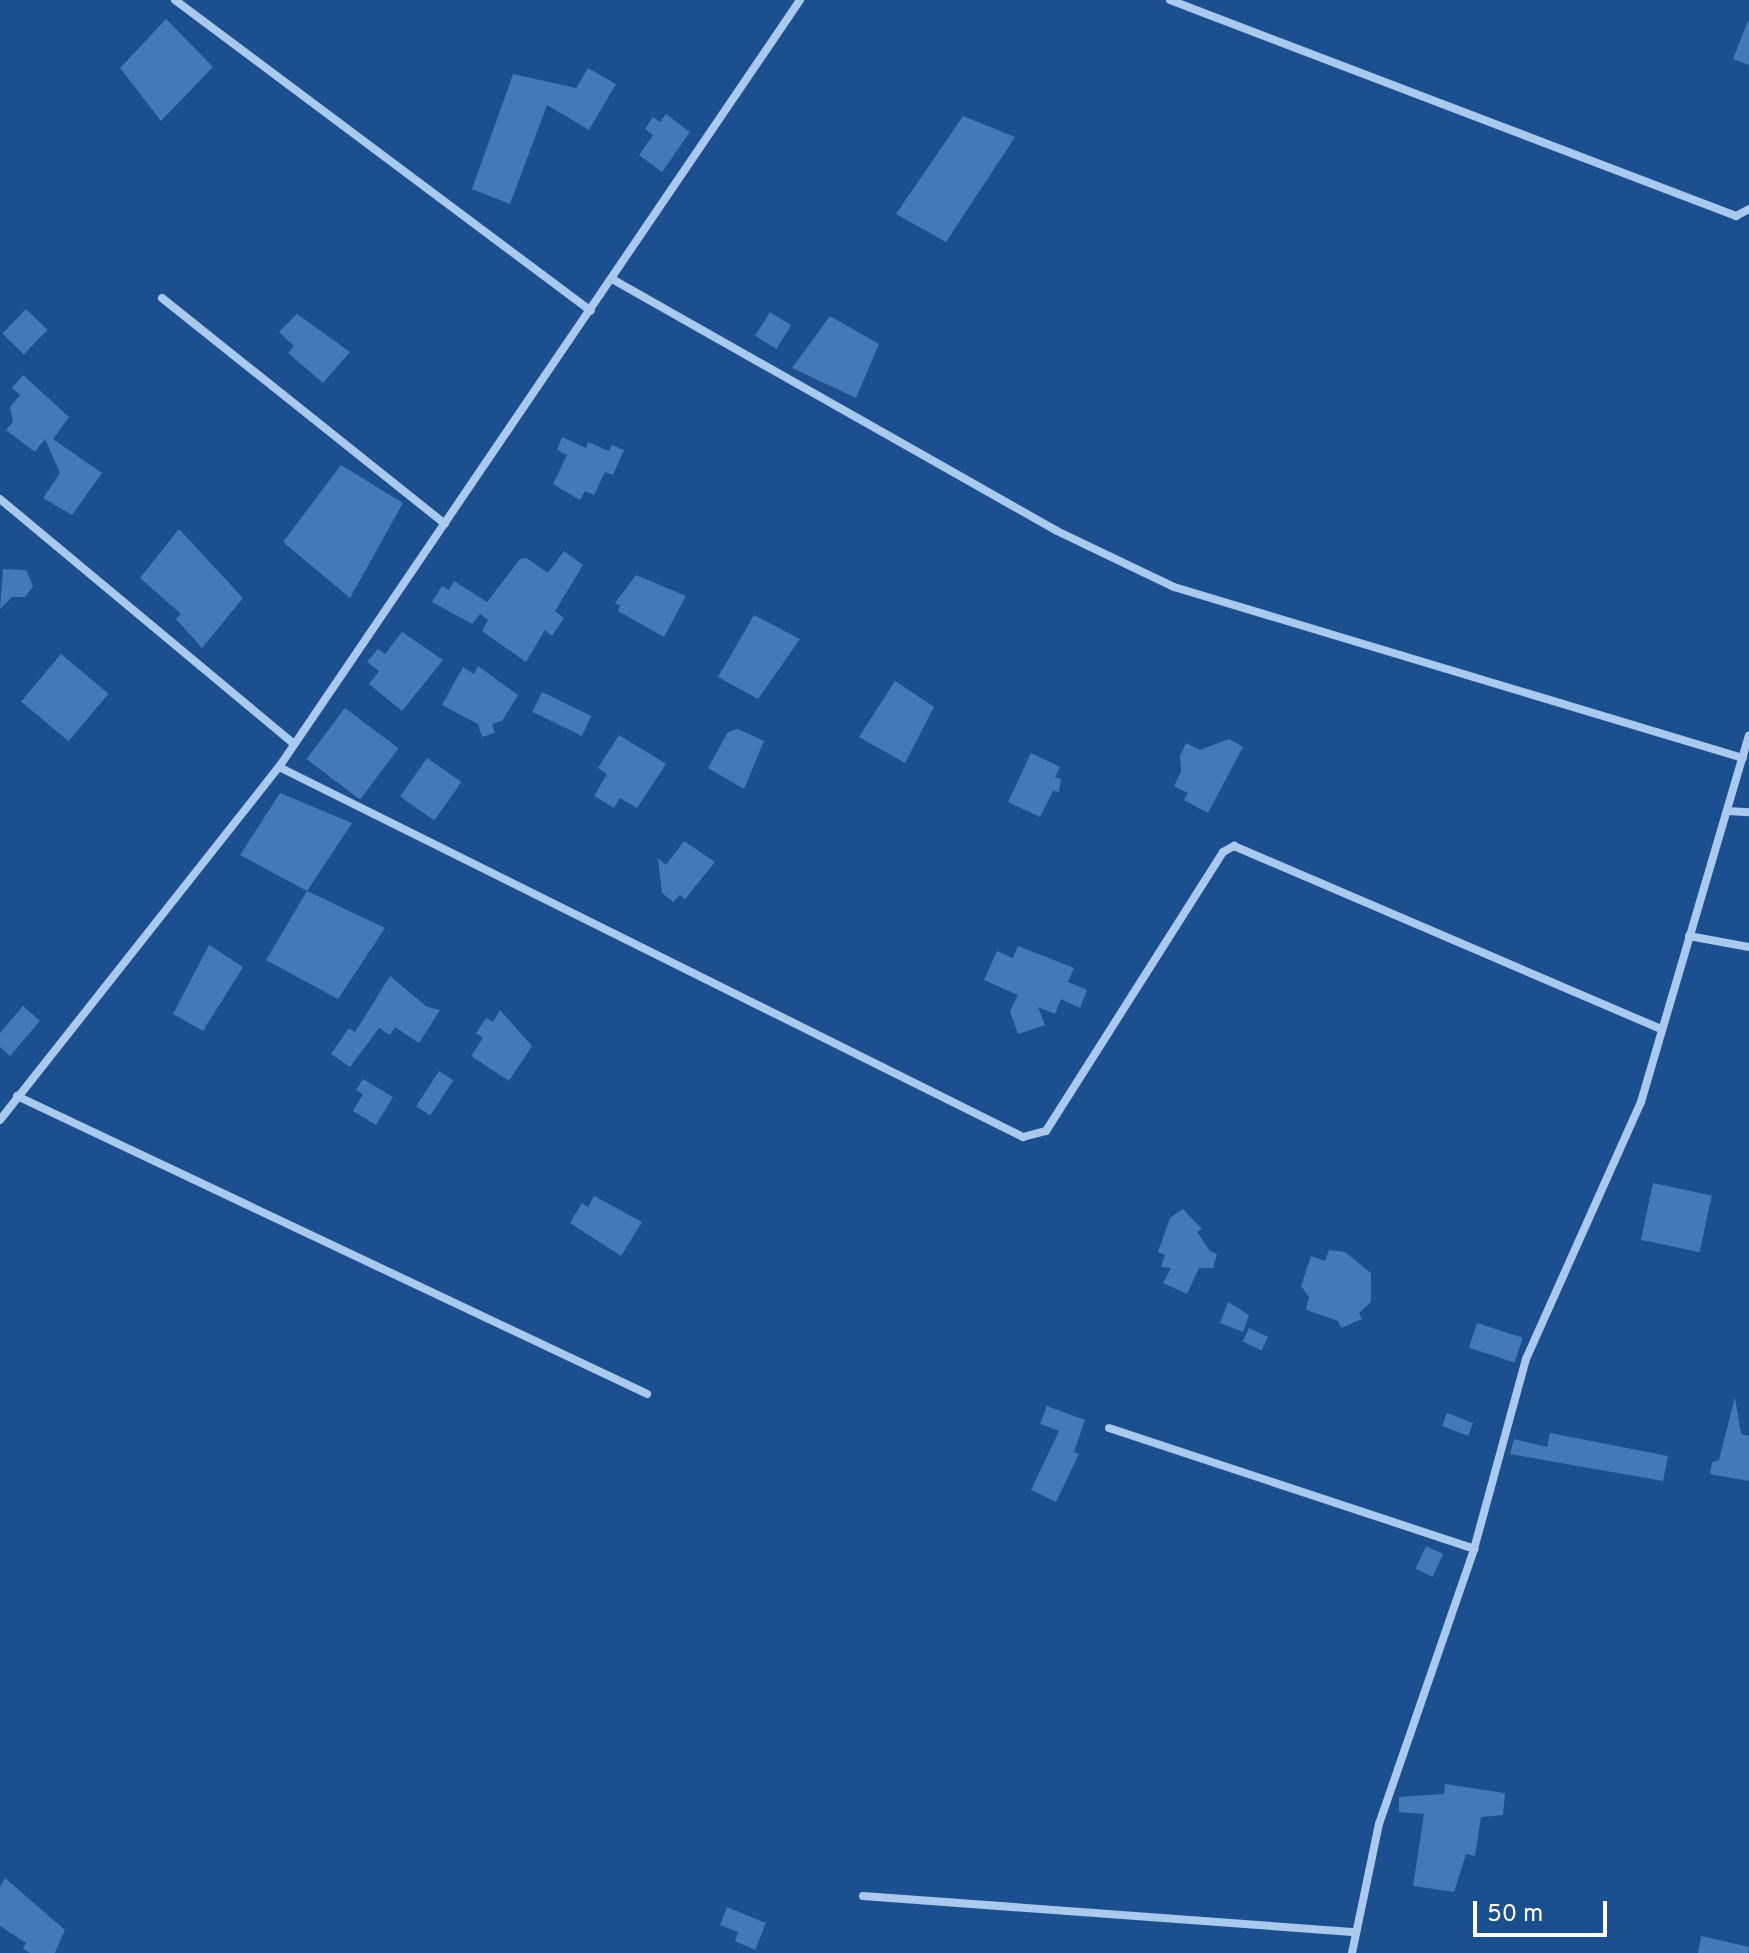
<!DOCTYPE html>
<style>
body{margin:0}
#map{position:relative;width:1749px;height:1953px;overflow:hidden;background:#1b4f8f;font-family:Overpass,sans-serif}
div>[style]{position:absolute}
.building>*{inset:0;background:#4478b7;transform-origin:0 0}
.minor>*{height:8px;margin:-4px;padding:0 4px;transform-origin:4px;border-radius:4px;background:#a9c9ee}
span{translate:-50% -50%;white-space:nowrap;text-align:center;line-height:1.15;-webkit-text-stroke:8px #1b4f8f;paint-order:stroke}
.scale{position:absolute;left:1473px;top:1901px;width:134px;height:36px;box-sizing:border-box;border:4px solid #fff;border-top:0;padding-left:10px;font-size:24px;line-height:28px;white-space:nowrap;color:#fff;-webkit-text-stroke:6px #1b4f8f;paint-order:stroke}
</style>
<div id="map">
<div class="building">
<i style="clip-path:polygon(166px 19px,213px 67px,161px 121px,120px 68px)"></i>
<i style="clip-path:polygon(1748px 21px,1749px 21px,1749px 65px,1733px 59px)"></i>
<i style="clip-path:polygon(588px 68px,616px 84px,589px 130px,547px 105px,510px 204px,472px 189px,513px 74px,576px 88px)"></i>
<i style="clip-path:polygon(666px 114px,690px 132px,662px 172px,639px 155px,653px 135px,645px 129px,653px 117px,660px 122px)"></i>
<i style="clip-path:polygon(963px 116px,1015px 137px,946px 242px,896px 214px)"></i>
<i style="left:26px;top:309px;width:30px;height:34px;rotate:44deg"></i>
<i style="left:770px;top:312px;width:25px;height:28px;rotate:32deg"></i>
<i style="clip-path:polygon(297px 314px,350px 352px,323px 383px,288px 353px,294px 346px,279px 332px)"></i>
<i style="clip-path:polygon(830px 316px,879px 344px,856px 398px,792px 368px)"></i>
<i style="clip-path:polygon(23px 375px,69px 417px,53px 439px,102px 473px,72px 515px,43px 498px,60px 473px,45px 439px,35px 452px,6px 430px,13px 422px,10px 407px,20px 395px,12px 388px)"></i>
<i style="clip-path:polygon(562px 437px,586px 448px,588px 442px,609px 451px,612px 445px,624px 450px,613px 475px,605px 472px,594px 495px,585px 491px,580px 500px,553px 484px,567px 455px,557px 450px)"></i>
<i style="clip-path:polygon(341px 465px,403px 503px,350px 598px,283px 542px)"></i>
<i style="clip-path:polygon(179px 529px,243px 598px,202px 648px,176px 619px,181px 614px,140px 578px)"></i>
<i style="clip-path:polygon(564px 551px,583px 565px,555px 611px,564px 618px,552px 636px,545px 630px,526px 662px,482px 631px,488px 620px,480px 614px,472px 624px,432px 602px,442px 586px,449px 590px,454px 581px,487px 602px,520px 559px,526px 558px,548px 573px)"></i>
<i style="clip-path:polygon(3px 569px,26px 570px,33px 586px,25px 597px,12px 597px,0 609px)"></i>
<i style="clip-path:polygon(636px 575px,686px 596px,664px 637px,618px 611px,620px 606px,615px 603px)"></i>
<i style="clip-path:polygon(754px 615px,800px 639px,758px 699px,718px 677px)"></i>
<i style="clip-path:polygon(402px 632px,443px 660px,402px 711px,369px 684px,379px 671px,367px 662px,378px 649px,385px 654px)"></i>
<i style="left:61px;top:654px;width:62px;height:62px;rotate:40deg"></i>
<i style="clip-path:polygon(478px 666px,518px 695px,502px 721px,492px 724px,495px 733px,482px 737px,478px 724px,442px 705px,463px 667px,474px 674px)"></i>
<i style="clip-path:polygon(895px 681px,934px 707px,905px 763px,859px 737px)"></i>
<i style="left:542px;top:692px;width:55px;height:22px;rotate:26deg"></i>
<i style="left:345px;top:708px;width:67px;height:64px;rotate:37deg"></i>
<i style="clip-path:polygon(738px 729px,764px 741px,744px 789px,708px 768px,728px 732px)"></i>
<i style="clip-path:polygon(619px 735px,666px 764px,637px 808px,620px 798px,614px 808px,594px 796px,607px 774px,598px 768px)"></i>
<i style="clip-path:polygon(1229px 739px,1243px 747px,1208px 813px,1184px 800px,1188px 793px,1174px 786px,1181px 772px,1180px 756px,1186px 743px,1200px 750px)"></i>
<i style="clip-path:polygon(1031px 753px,1060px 767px,1055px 777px,1061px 779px,1059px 792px,1053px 791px,1040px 817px,1008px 802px)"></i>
<i style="left:427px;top:758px;width:42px;height:47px;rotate:35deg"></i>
<i style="clip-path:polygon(280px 793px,352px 823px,307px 891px,240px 855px)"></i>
<i style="clip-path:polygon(684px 841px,715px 862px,685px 899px,680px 895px,673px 902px,662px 893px,658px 858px,666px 865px)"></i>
<i style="clip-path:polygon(307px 891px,385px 928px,338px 999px,266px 960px)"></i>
<i style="clip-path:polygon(209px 945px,243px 967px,203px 1031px,173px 1014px)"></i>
<i style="clip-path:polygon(1018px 946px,1074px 968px,1068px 982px,1087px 990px,1080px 1008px,1061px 999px,1055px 1014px,1038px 1007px,1045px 1025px,1018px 1034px,1010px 1011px,1018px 995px,984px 980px,997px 951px,1013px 958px)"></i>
<i style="clip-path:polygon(390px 976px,427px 1007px,440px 1010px,419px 1043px,395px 1027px,390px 1035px,379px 1028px,350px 1067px,331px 1054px,349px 1028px,355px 1032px)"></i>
<i style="clip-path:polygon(23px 1006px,40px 1021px,10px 1056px,0 1047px,0 1033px)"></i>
<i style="clip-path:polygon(500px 1010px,532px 1046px,509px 1081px,471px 1056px,483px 1038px,476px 1033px,486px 1018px,493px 1022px)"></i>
<i style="left:439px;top:1071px;width:17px;height:42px;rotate:33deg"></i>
<i style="clip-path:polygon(363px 1079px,393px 1097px,376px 1125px,353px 1111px,363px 1094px,356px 1090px)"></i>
<i style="left:1653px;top:1183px;width:60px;height:58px;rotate:12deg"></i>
<i style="clip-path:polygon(594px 1196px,642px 1222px,621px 1256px,570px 1223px,582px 1203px,588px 1207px)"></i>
<i style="clip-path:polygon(1183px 1209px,1202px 1229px,1197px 1232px,1210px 1251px,1217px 1254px,1213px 1268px,1199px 1268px,1187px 1294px,1163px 1283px,1171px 1268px,1161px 1267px,1165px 1255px,1158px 1252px,1170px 1218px)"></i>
<i style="clip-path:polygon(1329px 1250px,1345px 1252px,1371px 1273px,1371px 1302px,1359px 1313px,1362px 1319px,1341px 1328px,1338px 1321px,1306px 1310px,1309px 1297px,1301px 1286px,1311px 1256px,1325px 1261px)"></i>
<i style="clip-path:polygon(1228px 1302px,1249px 1315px,1243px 1332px,1220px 1323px)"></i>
<i style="left:1477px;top:1323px;width:48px;height:26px;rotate:18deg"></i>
<i style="left:1249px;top:1328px;width:21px;height:15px;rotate:25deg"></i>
<i style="clip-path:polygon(1735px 1397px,1741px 1434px,1749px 1436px,1749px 1481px,1710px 1474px,1712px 1462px,1719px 1460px)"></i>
<i style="clip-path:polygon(1047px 1406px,1085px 1420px,1074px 1452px,1079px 1454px,1056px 1502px,1031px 1490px,1059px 1431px,1040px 1424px)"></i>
<i style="left:1447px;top:1413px;width:28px;height:14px;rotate:21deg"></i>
<i style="clip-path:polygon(1550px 1433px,1668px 1456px,1663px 1481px,1510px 1454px,1514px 1439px,1547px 1447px)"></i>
<i style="left:1426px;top:1546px;width:19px;height:25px;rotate:25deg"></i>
<i style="clip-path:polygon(1445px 1784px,1505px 1793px,1503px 1815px,1481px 1817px,1475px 1856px,1466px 1854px,1454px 1892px,1413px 1886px,1424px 1814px,1399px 1812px,1399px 1797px,1444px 1794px)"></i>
<i style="clip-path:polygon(5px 1878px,65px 1930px,55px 1953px,30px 1953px,23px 1949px,26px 1943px,0 1926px,0 1887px)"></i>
<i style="clip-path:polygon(727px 1907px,766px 1923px,755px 1950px,735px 1941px,738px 1932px,720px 1925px)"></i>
<i style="clip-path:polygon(1701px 1936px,1749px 1947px,1748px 1953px,1698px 1953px)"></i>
</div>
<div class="minor">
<i style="left:175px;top:0;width:519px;rotate:36.78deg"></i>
<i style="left:1170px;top:0;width:606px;rotate:20.89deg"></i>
<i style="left:1736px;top:216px;width:15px;rotate:-28deg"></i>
<i style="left:612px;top:279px;width:511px;rotate:29.52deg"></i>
<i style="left:1057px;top:531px;width:130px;rotate:25.6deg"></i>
<i style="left:1174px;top:587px;width:594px;rotate:16.73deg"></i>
<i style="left:162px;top:298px;width:362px;rotate:38.6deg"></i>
<i style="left:0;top:499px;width:383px;rotate:39.8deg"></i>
<i style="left:279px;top:767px;width:831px;rotate:26.44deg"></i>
<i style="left:1023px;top:1137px;width:24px;rotate:-15deg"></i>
<i style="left:1046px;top:1131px;width:330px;rotate:-57.6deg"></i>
<i style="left:1223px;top:852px;width:13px;rotate:-29deg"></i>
<i style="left:1234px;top:846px;width:464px;rotate:23.2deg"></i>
<i style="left:1727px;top:811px;width:22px;rotate:3deg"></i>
<i style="left:1689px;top:936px;width:61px;rotate:10.4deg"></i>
<i style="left:17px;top:1096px;width:697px;rotate:25.31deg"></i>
<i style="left:0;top:1120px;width:450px;rotate:-51.7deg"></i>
<i style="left:279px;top:767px;width:927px;rotate:-55.81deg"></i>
<i style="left:1109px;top:1428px;width:385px;rotate:18.3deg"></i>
<i style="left:863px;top:1896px;width:494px;rotate:4.2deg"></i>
<i style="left:1352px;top:1953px;width:132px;rotate:-78.2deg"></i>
<i style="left:1379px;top:1824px;width:291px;rotate:-70.9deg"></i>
<i style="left:1474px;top:1549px;width:197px;rotate:-74.7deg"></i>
<i style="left:1526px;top:1359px;width:282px;rotate:-65.9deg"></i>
<i style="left:1641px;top:1102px;width:382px;rotate:-73.6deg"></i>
</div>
<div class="scale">50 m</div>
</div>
